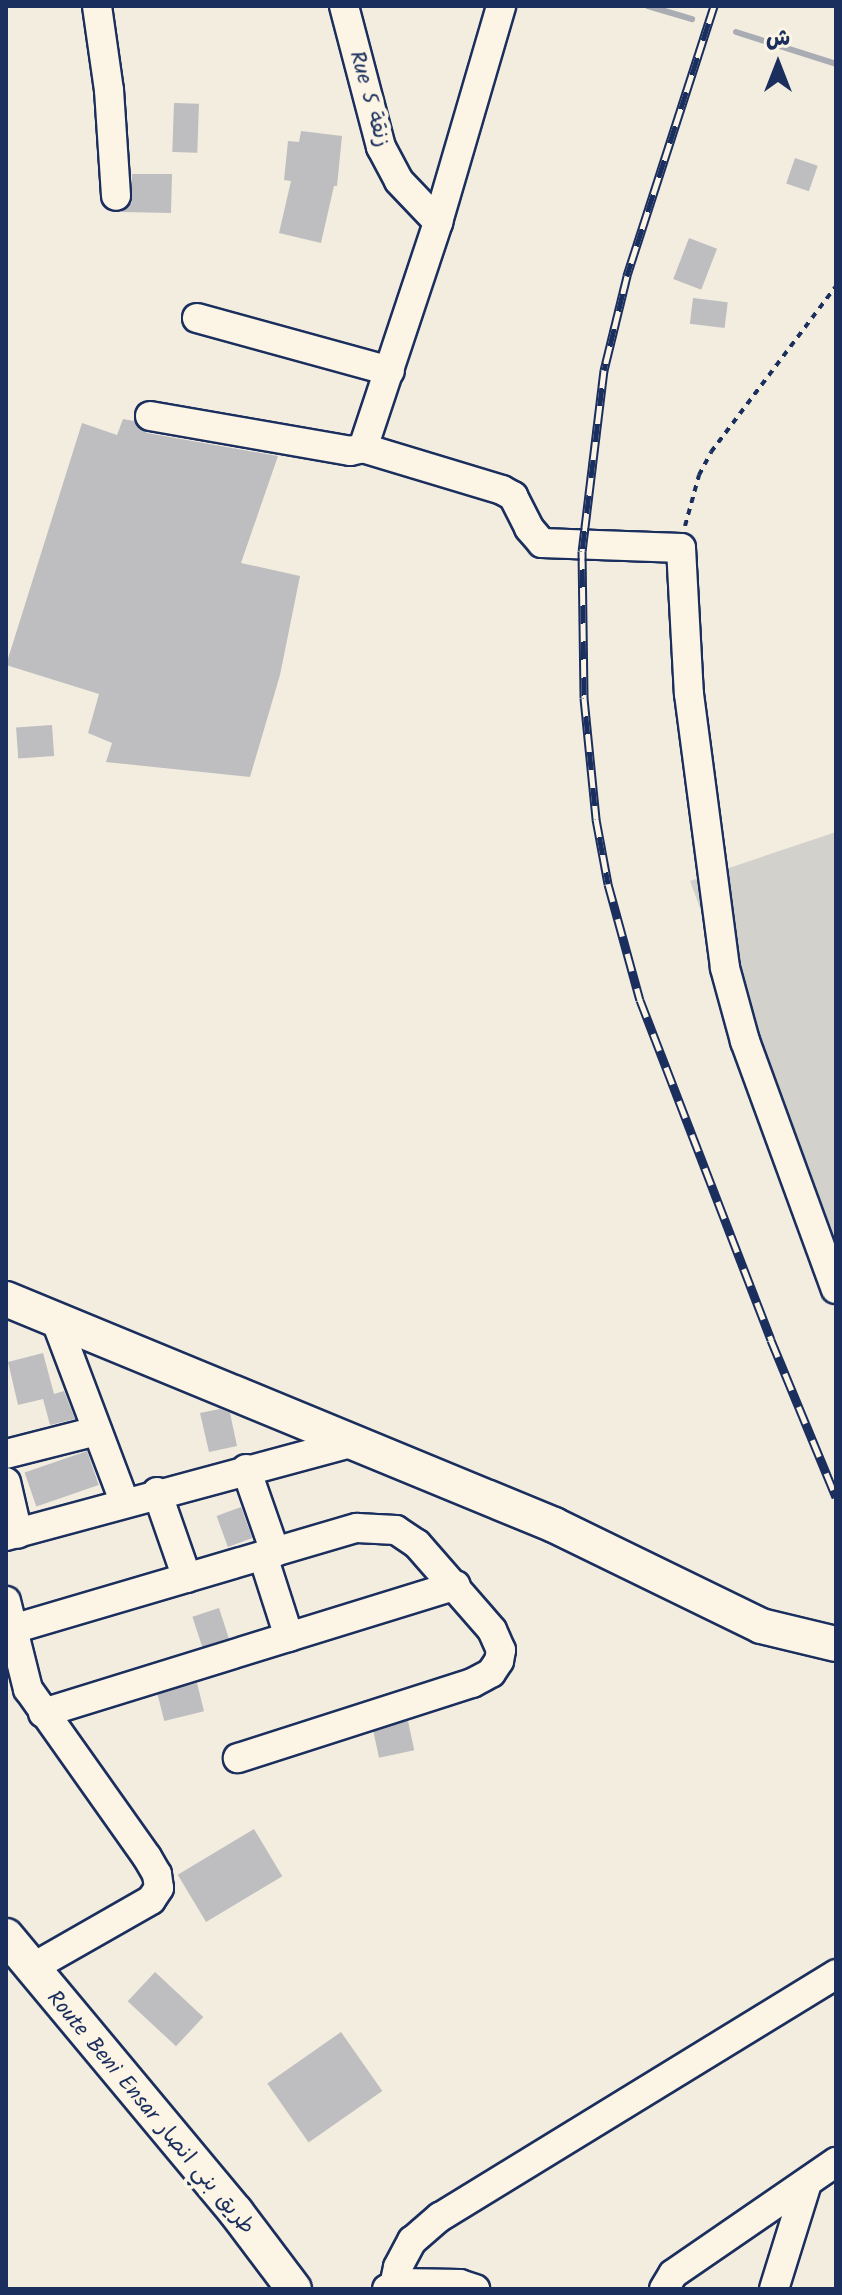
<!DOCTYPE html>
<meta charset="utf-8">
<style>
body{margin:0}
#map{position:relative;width:842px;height:2295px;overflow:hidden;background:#f3ede0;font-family:Kalam,"Playpen Sans Arabic",sans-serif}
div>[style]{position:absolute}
.green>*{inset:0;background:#d3d1cc}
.stream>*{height:6px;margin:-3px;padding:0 3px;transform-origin:3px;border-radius:3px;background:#a9acb3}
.building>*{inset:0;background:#bebec0;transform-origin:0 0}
.path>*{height:4px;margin-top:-2px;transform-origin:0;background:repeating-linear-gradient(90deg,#1b2f5e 0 6px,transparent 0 12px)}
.roads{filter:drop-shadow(2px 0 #1b2f5e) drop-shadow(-2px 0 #1b2f5e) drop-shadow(0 2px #1b2f5e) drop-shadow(0 -2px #1b2f5e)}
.minor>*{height:28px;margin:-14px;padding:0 14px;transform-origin:14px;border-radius:14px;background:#fcf5e5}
.major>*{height:34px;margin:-17px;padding:0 17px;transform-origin:17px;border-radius:17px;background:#fcf5e5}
.rail>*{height:9px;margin-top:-4.5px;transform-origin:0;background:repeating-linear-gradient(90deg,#fcf5e5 0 18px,#1b2f5e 0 36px);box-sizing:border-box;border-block:2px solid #1b2f5e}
span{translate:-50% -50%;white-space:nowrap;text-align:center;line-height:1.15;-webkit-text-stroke:8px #fcf5e5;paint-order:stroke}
.street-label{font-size:22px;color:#1b2f5e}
.frame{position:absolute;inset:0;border:8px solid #1b2f5e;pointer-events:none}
.north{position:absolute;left:738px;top:24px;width:80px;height:80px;-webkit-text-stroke:6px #fcf5e5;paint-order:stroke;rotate:0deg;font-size:22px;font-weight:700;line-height:32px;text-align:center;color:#1b2f5e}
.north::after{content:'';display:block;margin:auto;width:28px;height:36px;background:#1b2f5e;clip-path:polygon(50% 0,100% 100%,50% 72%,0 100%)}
</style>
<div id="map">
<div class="green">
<i style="clip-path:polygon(836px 832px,836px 1252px,758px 1066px,690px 881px)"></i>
</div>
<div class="stream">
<i style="left:648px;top:6px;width:46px;rotate:16.5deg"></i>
<i style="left:736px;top:32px;width:105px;rotate:17.7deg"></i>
</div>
<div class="building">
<i style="left:174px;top:103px;width:25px;height:49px;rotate:2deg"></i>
<i style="clip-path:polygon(301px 131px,342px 136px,337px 186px,334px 186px,321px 243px,279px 233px,291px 181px,284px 180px,288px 141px,299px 142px)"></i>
<i style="left:795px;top:158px;width:24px;height:27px;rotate:19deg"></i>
<i style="clip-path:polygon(132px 174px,172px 174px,171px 213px,121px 212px,132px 203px)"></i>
<i style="left:689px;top:238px;width:30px;height:44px;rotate:21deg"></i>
<i style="left:693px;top:298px;width:35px;height:26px;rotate:7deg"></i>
<i style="clip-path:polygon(123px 419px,134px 421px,147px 433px,278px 456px,241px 563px,300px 576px,280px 675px,250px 777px,106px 762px,112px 743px,88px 733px,99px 694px,6px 665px,82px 423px,117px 435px)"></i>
<i style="left:52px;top:725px;width:31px;height:36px;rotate:86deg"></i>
<i style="clip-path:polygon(43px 1353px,54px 1394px,64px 1391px,75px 1419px,50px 1425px,43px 1399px,18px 1405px,8px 1362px)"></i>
<i style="clip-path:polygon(220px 1409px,230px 1413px,237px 1446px,209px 1452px,200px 1413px)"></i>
<i style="left:87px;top:1451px;width:36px;height:66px;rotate:71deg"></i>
<i style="left:241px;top:1507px;width:33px;height:26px;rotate:70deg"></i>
<i style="left:219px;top:1608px;width:32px;height:28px;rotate:72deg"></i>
<i style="left:197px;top:1683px;width:29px;height:41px;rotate:76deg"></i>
<i style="left:408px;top:1721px;width:30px;height:36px;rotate:78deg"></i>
<i style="left:254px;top:1829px;width:55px;height:89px;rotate:59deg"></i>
<i style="left:155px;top:1972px;width:66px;height:40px;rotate:43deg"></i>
<i style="left:341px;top:2032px;width:72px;height:90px;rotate:55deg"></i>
</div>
<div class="path">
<i style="left:685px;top:526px;width:53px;rotate:-74.6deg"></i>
<i style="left:699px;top:475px;width:26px;rotate:-62deg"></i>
<i style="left:711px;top:452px;width:208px;rotate:-53deg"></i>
</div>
<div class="roads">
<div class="minor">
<i style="left:97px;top:6px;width:85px;rotate:81.9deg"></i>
<i style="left:109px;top:90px;width:106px;rotate:86.2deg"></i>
<i style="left:344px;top:6px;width:146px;rotate:75.3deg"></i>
<i style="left:381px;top:147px;width:38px;rotate:62deg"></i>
<i style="left:399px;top:181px;width:57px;rotate:46.4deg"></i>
<i style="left:197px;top:318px;width:200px;rotate:15.4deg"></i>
<i style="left:150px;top:416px;width:203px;rotate:9.9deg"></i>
<i style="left:350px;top:451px;width:13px;rotate:-13deg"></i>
<i style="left:363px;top:448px;width:238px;rotate:-71.6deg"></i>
<i style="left:438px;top:222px;width:225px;rotate:-73.7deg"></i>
<i style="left:363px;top:448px;width:145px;rotate:16.8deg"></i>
<i style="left:502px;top:490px;width:13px;rotate:29deg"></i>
<i style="left:513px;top:496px;width:36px;rotate:63deg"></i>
<i style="left:529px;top:528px;width:20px;rotate:49deg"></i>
<i style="left:542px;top:543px;width:139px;rotate:2.1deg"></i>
<i style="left:681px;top:548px;width:146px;rotate:86.9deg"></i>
<i style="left:689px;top:694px;width:276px;rotate:82.5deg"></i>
<i style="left:725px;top:968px;width:76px;rotate:74.7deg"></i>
<i style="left:745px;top:1041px;width:264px;rotate:69.9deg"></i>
<i style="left:56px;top:1321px;width:192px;rotate:69.3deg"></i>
<i style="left:6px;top:1454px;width:94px;rotate:-14.2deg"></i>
<i style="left:246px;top:1469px;width:88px;rotate:70.7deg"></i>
<i style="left:6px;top:1482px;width:53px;rotate:77deg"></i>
<i style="left:157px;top:1492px;width:91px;rotate:70.8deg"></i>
<i style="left:6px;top:1536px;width:357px;rotate:-15.1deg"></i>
<i style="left:263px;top:1556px;width:85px;rotate:72.2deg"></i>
<i style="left:6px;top:1601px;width:91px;rotate:76deg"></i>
<i style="left:28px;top:1689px;width:206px;rotate:54.7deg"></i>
<i style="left:147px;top:1857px;width:20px;rotate:60deg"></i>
<i style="left:157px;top:1874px;width:14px;rotate:82deg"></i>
<i style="left:159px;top:1888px;width:14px;rotate:124deg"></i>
<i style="left:151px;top:1900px;width:139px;rotate:150.3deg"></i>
<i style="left:6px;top:1631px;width:366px;rotate:-16.4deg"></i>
<i style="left:357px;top:1528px;width:39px;rotate:3deg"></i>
<i style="left:396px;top:1530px;width:25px;rotate:34deg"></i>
<i style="left:417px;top:1544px;width:114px;rotate:48.9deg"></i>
<i style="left:492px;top:1630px;width:22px;rotate:66deg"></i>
<i style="left:501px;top:1650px;width:11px;rotate:100deg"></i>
<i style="left:499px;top:1661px;width:14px;rotate:124deg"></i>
<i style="left:491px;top:1673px;width:21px;rotate:152deg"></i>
<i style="left:472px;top:1683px;width:246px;rotate:162.2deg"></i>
<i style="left:43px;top:1713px;width:432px;rotate:-17.2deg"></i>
<i style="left:394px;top:2286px;width:19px;rotate:-78deg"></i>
<i style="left:398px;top:2267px;width:30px;rotate:-62deg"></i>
<i style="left:412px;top:2241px;width:37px;rotate:-41deg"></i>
<i style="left:440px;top:2217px;width:465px;rotate:-31.5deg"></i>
<i style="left:387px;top:2289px;width:13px;rotate:-27deg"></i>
<i style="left:399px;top:2283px;width:61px;rotate:0.9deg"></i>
<i style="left:460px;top:2284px;width:16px;rotate:18deg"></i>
<i style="left:664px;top:2289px;width:17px;rotate:-59deg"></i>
<i style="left:673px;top:2274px;width:198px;rotate:-34.5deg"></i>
<i style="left:774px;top:2289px;width:111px;rotate:-72.7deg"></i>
</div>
<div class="major">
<i style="left:6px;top:1299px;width:593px;rotate:22.41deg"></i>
<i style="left:554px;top:1525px;width:230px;rotate:26deg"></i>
<i style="left:761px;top:1626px;width:77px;rotate:13.5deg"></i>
<i style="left:6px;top:1936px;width:359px;rotate:50.2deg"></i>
<i style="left:236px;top:2212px;width:96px;rotate:53deg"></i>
</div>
</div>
<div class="rail">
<i style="left:714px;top:6px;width:284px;rotate:107.9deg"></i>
<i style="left:627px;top:276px;width:97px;rotate:103.7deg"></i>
<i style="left:604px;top:370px;width:182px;rotate:96.9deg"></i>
<i style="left:582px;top:551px;width:147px;rotate:89.2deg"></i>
<i style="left:584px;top:698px;width:122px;rotate:84.3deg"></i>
<i style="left:596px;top:819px;width:66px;rotate:79.5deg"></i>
<i style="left:608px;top:884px;width:120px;rotate:74.6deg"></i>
<i style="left:640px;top:1000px;width:364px;rotate:68.9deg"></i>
<i style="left:771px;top:1340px;width:170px;rotate:67.5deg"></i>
</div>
<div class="street-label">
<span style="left:369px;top:99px;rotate:74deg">Rue 5 زنقة</span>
<span style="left:150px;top:2113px;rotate:50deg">Route Beni Ensar طريق بني انصار</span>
</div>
<div class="frame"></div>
<div class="north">ش</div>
</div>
